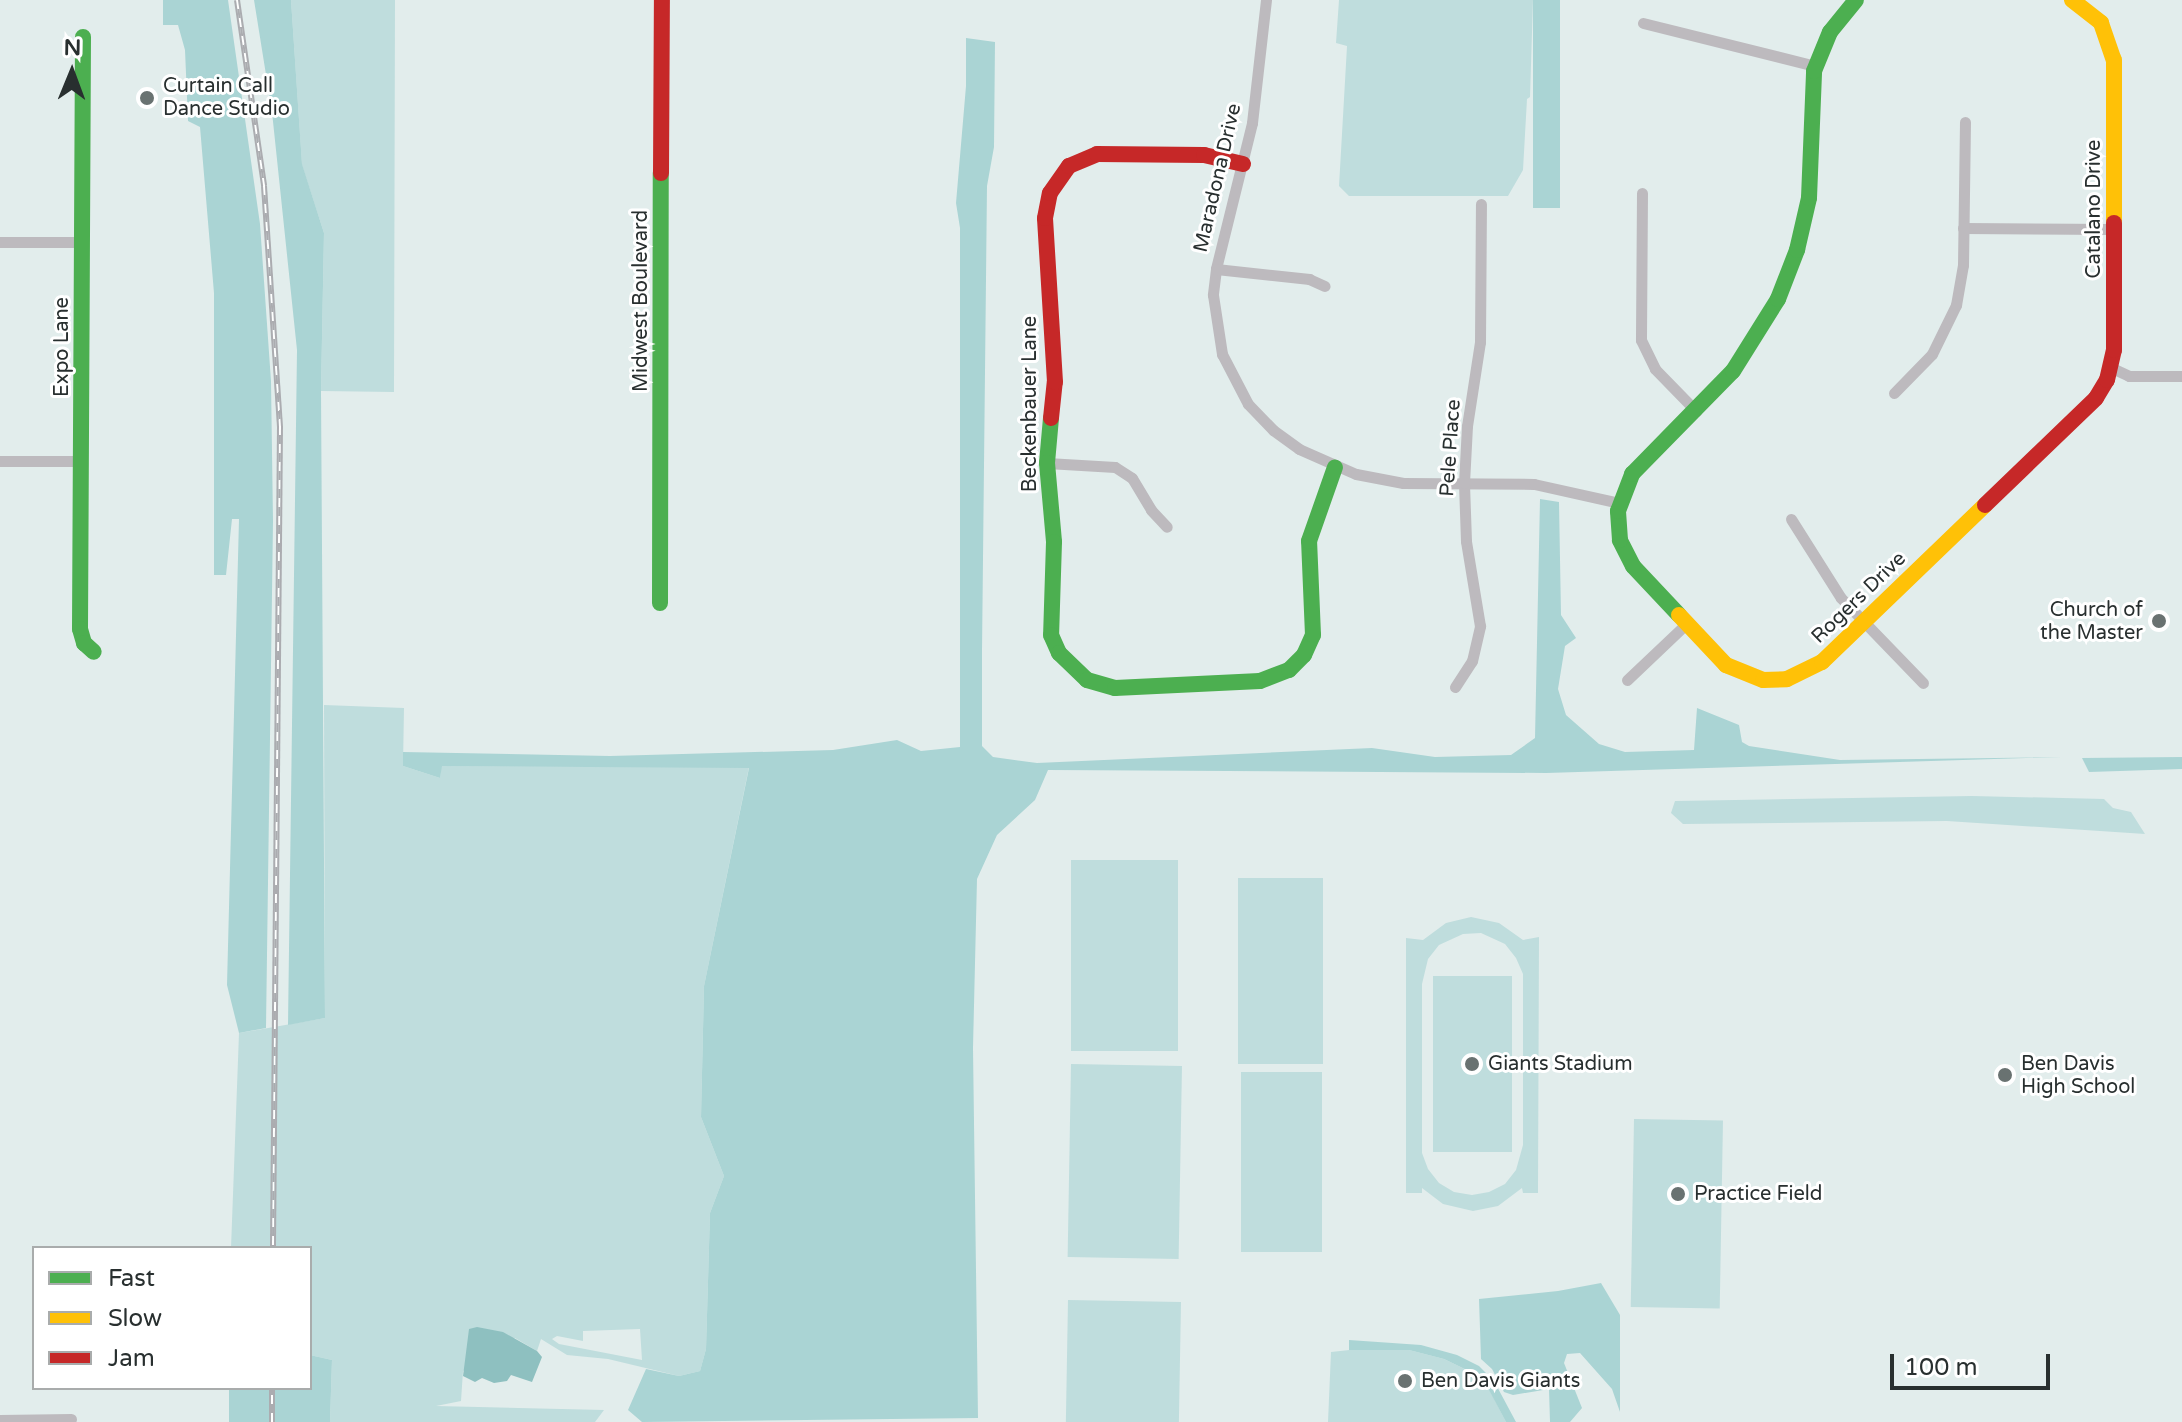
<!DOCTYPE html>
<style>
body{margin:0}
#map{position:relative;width:2182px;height:1422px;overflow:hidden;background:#e2edec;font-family:"Varela Round",sans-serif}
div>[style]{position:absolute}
.green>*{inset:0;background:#bfdddd;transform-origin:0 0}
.forest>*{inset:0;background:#aad4d4;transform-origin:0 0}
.water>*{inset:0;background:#8ec0c0}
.street>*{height:11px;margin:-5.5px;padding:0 5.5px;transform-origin:5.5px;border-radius:5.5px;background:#bdbabe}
.fast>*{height:16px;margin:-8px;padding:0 8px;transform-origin:8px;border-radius:8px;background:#4caf50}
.slow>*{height:16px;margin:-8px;padding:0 8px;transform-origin:8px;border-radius:8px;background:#ffc107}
.jam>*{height:16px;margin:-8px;padding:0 8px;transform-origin:8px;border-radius:8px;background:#c62828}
.rail>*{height:6px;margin-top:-3px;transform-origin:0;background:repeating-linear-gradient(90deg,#fff 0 9px,#abacb0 0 18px);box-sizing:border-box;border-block:2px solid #abacb0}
.dots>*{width:22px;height:22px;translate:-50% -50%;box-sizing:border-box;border:4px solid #fff;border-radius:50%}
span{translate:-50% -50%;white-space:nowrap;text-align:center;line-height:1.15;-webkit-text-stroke:6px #fff;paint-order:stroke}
.poi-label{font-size:20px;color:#282f2f}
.left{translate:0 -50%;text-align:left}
.right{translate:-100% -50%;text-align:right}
.street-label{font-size:20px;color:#282f2f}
.legend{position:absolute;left:32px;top:1246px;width:280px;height:144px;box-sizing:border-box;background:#fff;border:2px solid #a9acac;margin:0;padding:10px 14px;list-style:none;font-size:24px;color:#282f2f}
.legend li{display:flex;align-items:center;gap:16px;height:40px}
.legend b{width:40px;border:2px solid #a9acac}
.north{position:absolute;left:32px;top:32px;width:80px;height:80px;-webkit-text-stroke:6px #fff;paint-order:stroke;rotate:1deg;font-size:22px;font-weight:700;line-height:32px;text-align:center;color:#282f2f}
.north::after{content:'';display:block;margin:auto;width:28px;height:36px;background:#282f2f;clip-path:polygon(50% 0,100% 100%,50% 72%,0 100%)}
.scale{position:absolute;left:1890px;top:1354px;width:160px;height:36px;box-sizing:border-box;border:4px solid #282f2f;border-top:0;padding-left:10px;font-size:24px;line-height:28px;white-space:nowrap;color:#282f2f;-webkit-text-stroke:6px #fff;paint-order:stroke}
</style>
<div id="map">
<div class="green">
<i style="clip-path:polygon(291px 0,395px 0,394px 392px,321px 391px,324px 233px,302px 165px)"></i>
<i style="clip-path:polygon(1339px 0,1533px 0,1530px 97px,1527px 99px,1523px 170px,1508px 196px,1349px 196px,1339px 186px,1347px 46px,1336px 43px)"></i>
<i style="clip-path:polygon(evenodd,324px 705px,404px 708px,403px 766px,440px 778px,441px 766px,749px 767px,704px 986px,701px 1117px,724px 1176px,710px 1213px,706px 1349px,700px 1371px,679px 1376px,608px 1359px,567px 1355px,541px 1339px,537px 1351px,515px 1338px,463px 1371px,461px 1401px,436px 1406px,604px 1410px,595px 1422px,330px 1422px,332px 1360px,310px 1355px,310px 1248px,231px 1248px,239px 1033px,325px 1018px,324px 705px,640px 1329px,642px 1360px,559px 1344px,552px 1339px,557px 1336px,583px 1341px,583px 1331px,640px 1329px)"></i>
<i style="clip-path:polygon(1972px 796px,2104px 799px,2113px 808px,2131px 812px,2145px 834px,1947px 821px,1683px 824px,1671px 813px,1675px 801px)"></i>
<i style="left:1071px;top:860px;width:107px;height:191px"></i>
<i style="left:1238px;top:878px;width:85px;height:186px"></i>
<i style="clip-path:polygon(evenodd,1471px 917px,1499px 923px,1523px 940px,1539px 937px,1538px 1193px,1523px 1193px,1522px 1188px,1498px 1206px,1473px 1211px,1443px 1204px,1422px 1188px,1422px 1193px,1406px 1193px,1406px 938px,1423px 940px,1446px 923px,1471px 917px,1481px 933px,1505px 944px,1516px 958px,1523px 974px,1523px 1145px,1516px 1170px,1505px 1184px,1489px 1192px,1472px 1195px,1454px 1192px,1439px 1183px,1428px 1169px,1422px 1153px,1422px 984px,1428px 959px,1439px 945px,1463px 934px,1481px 933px)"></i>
<i style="left:1433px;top:976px;width:79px;height:176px"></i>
<i style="left:1071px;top:1064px;width:111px;height:193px;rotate:1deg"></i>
<i style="left:1241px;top:1072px;width:81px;height:180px"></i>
<i style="left:1634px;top:1119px;width:89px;height:188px;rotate:1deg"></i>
<i style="left:1068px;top:1300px;width:113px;height:122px;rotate:1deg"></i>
<i style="clip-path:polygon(1368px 1348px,1409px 1350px,1444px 1359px,1473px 1373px,1489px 1389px,1506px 1422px,1328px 1422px,1331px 1352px)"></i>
</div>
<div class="forest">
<i style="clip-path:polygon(163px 0,228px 0,260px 224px,271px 381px,273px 521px,266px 1028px,239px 1033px,227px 985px,239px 519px,232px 519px,226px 575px,214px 575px,214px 293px,200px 127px,188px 121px,185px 50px,178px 25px,163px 25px)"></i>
<i style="clip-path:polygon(254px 0,291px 0,302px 164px,324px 233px,321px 391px,325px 1018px,288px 1025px,297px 350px,272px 112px)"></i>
<i style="left:1533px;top:0;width:27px;height:208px"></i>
<i style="clip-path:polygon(966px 38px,995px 42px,994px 147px,987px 186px,982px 652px,982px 746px,993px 757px,1037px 763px,1372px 748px,1435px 757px,1511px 755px,1535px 738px,1540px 499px,1559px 502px,1561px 615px,1576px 638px,1565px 646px,1558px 689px,1566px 715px,1599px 744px,1625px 752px,1694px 750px,1697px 708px,1739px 725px,1742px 742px,1749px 746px,1840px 760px,2062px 757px,1546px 773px,1048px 770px,1035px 800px,997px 835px,977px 879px,973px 1048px,978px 1418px,642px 1422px,628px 1410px,646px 1369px,679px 1376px,700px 1371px,706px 1349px,710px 1213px,724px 1176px,701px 1117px,704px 986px,749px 768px,442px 766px,440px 778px,403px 766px,403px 752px,610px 756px,833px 750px,897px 740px,921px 751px,960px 747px,960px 228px,956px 203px,966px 86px)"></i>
<i style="clip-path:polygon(2182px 757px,2182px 769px,2089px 772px,2082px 758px)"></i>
<i style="clip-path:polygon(1601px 1283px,1620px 1315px,1620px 1412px,1612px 1389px,1580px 1353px,1567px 1354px,1564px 1363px,1582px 1408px,1570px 1422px,1550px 1422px,1549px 1389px,1513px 1395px,1504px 1392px,1492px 1369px,1481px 1359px,1479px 1299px,1558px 1291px)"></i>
<i style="clip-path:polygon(1349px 1340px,1421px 1345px,1457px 1355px,1479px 1366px,1494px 1381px,1516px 1422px,1506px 1422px,1489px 1390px,1473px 1373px,1444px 1359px,1409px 1350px,1349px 1350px)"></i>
<i style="clip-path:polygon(310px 1355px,332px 1360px,330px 1422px,229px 1422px,229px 1388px,310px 1388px)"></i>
</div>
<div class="water">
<i style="clip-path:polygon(477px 1327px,503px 1332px,537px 1351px,542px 1357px,532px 1382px,511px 1375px,507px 1381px,494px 1383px,482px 1378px,475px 1382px,463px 1376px,469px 1329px)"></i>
</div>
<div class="street">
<i style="left:1266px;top:0;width:124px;rotate:96.5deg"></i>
<i style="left:1252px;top:123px;width:150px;rotate:103.9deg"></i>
<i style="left:1216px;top:269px;width:26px;rotate:97deg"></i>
<i style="left:1213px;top:295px;width:60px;rotate:81.3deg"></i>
<i style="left:1222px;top:354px;width:56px;rotate:62.5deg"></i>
<i style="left:1248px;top:404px;width:36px;rotate:46deg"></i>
<i style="left:1273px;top:430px;width:32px;rotate:36deg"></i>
<i style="left:1299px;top:449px;width:62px;rotate:23.7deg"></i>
<i style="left:1356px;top:474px;width:48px;rotate:10.8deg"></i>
<i style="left:1403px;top:483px;width:131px;rotate:0.4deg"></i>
<i style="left:1534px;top:484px;width:87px;rotate:12.6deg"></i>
<i style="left:1643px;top:23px;width:178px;rotate:14deg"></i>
<i style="left:1642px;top:193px;width:147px;rotate:90.4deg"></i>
<i style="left:1641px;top:340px;width:32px;rotate:64deg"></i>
<i style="left:1655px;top:369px;width:59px;rotate:45.7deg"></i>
<i style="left:1963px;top:228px;width:151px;rotate:0.4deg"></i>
<i style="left:0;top:242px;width:82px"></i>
<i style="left:1216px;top:269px;width:94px;rotate:6.1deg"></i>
<i style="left:1309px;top:279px;width:17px;rotate:24deg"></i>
<i style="left:2112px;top:368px;width:19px;rotate:25deg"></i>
<i style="left:2129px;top:376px;width:53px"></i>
<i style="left:1894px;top:393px;width:54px;rotate:-45.7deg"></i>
<i style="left:1932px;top:354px;width:55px;rotate:-63.9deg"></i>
<i style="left:1956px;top:305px;width:41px;rotate:-80.1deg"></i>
<i style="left:1963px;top:265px;width:143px;rotate:-89.2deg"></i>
<i style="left:0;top:461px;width:81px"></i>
<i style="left:1047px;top:463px;width:68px;rotate:3.4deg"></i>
<i style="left:1115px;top:467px;width:20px;rotate:33deg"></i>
<i style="left:1132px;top:478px;width:37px;rotate:59deg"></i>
<i style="left:1151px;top:510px;width:23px;rotate:47deg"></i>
<i style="left:1791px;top:519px;width:93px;rotate:57.7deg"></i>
<i style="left:1841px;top:598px;width:118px;rotate:46deg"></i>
<i style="left:1627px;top:680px;width:83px;rotate:-43.5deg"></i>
<i style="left:1455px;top:687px;width:31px;rotate:-57deg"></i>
<i style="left:1472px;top:661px;width:36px;rotate:-77deg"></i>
<i style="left:1480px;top:626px;width:86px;rotate:-99.4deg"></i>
<i style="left:1466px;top:541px;width:58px;rotate:-92deg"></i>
<i style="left:1464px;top:483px;width:57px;rotate:-87deg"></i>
<i style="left:1467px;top:426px;width:85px;rotate:-81.2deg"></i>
<i style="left:1480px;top:342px;width:138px;rotate:-89.6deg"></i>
<i style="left:0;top:1420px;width:71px;rotate:-0.8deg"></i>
</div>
<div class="fast">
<i style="left:83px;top:37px;width:592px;rotate:90.29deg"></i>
<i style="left:80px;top:629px;width:15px;rotate:74deg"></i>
<i style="left:84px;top:643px;width:13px;rotate:42deg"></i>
<i style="left:1051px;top:418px;width:45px;rotate:95.1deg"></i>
<i style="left:1047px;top:463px;width:79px;rotate:84.9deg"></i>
<i style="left:1054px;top:542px;width:93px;rotate:91.8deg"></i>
<i style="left:1051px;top:635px;width:20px;rotate:66deg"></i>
<i style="left:1059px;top:653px;width:39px;rotate:44deg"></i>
<i style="left:1087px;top:680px;width:29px;rotate:16deg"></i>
<i style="left:1115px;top:688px;width:145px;rotate:-2.8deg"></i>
<i style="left:1260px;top:681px;width:31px;rotate:-21deg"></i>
<i style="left:1289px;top:670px;width:21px;rotate:-45deg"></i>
<i style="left:1304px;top:655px;width:22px;rotate:-66deg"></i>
<i style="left:1313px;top:635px;width:94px;rotate:-92.4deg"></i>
<i style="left:1309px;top:541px;width:78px;rotate:-70.6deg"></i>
<i style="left:660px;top:603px;width:430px;rotate:-89.9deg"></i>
<i style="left:1679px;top:615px;width:67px;rotate:-133.2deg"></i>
<i style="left:1633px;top:566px;width:29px;rotate:-117deg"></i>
<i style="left:1620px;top:540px;width:29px;rotate:-94deg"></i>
<i style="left:1618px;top:511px;width:40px;rotate:-69deg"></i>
<i style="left:1632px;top:474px;width:144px;rotate:-45.6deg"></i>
<i style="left:1733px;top:371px;width:85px;rotate:-58deg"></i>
<i style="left:1778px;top:299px;width:53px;rotate:-68.8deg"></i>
<i style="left:1797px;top:250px;width:53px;rotate:-77deg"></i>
<i style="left:1809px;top:198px;width:127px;rotate:-87.7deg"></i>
<i style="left:1814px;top:71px;width:42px;rotate:-67.7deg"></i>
<i style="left:1830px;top:32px;width:41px;rotate:-50.9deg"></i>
</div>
<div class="slow">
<i style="left:2072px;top:0;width:37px;rotate:38deg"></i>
<i style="left:2101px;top:23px;width:39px;rotate:71deg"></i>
<i style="left:2114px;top:60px;width:163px;rotate:90deg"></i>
<i style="left:1679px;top:615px;width:69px;rotate:46.8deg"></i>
<i style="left:1726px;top:665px;width:40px;rotate:22deg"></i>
<i style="left:1763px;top:680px;width:24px;rotate:-2deg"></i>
<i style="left:1787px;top:679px;width:39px;rotate:-26deg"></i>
<i style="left:1822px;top:662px;width:226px;rotate:-43.9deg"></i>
</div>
<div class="jam">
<i style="left:661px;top:173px;width:173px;rotate:-89.7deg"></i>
<i style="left:1051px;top:418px;width:36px;rotate:-84deg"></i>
<i style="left:1055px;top:382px;width:164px;rotate:-93.5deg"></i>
<i style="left:1045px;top:218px;width:25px;rotate:-79deg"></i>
<i style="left:1050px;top:193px;width:33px;rotate:-55deg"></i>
<i style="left:1069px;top:166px;width:30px;rotate:-23deg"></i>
<i style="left:1097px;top:154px;width:107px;rotate:0.5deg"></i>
<i style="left:1204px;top:155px;width:40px;rotate:13deg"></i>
<i style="left:1985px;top:505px;width:154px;rotate:-43.9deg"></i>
<i style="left:2096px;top:398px;width:21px;rotate:-59deg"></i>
<i style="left:2107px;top:380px;width:31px;rotate:-77deg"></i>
<i style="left:2114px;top:350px;width:127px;rotate:-90deg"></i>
</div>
<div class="rail">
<i style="left:237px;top:0;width:188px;rotate:81.7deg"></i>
<i style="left:264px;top:186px;width:241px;rotate:86.2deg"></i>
<i style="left:280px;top:426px;width:822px;rotate:90.49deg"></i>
<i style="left:272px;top:1422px;width:34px;rotate:-90deg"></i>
</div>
<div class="dots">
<i style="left:147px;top:98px;background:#697271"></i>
<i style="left:2159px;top:621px;background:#697271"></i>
<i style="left:1472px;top:1064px;background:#697271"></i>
<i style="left:2005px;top:1075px;background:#697271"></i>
<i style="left:1678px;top:1194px;background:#697271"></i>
<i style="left:1405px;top:1381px;background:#697271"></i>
</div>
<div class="poi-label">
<span class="left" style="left:163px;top:98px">Curtain Call<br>Dance Studio</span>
<span class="right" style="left:2143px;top:622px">Church of<br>the Master</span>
<span class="left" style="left:1488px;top:1064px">Giants Stadium</span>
<span class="left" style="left:2021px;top:1076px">Ben Davis<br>High School</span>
<span class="left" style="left:1694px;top:1194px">Practice Field</span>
<span class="left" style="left:1421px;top:1381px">Ben Davis Giants</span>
</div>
<div class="street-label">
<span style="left:1218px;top:178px;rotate:-77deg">Maradona Drive</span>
<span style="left:2094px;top:209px;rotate:-90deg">Catalano Drive</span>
<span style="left:641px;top:301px;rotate:-90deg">Midwest Boulevard</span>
<span style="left:62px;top:347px;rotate:-90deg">Expo Lane</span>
<span style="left:1030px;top:404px;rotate:-90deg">Beckenbauer Lane</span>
<span style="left:1451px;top:448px;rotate:-86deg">Pele Place</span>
<span style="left:1859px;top:598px;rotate:-44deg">Rogers Drive</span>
</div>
<ul class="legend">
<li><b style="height:10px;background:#4caf50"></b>Fast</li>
<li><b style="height:10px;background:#ffc107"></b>Slow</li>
<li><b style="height:10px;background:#c62828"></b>Jam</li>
</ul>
<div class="north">N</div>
<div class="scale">100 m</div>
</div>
